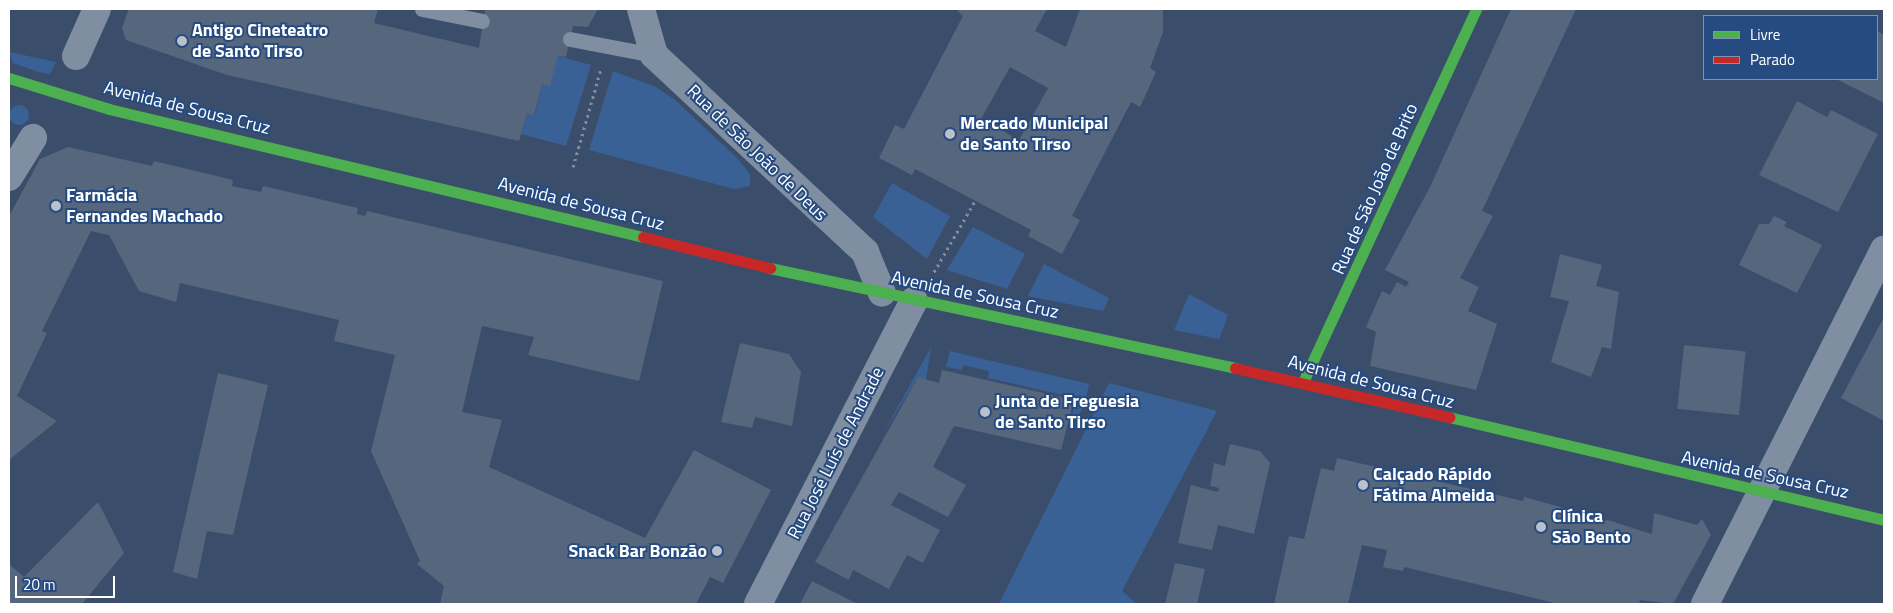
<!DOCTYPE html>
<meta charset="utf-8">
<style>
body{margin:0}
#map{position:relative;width:1893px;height:613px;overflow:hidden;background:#3a4e6c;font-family:"Titillium Web",sans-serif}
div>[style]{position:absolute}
.green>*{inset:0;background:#3a6196}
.round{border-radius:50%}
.building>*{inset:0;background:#55667d;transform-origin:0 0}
.path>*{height:3px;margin-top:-1.5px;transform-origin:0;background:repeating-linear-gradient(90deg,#808ea2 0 2.5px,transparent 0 6.5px)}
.lane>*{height:15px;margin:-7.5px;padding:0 7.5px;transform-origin:7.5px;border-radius:7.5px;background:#808ea2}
.street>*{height:28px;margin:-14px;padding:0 14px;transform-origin:14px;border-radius:14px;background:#808ea2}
.fast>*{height:11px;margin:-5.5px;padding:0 5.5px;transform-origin:5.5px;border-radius:5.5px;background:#4caf50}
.jam>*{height:11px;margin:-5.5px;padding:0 5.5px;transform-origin:5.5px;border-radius:5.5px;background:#c62828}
.dots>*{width:14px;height:14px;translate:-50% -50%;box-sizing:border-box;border:2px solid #264b80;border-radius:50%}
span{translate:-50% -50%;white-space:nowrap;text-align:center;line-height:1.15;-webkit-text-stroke:4px #264b80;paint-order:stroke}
.poi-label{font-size:18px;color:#fff;font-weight:700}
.left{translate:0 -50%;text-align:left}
.right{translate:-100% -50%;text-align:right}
.street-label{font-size:18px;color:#fff}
.frame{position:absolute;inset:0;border:10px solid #fff;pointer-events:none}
.legend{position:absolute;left:1703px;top:15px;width:175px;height:65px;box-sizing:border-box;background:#264b80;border:1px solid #7d93b3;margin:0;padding:6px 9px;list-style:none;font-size:15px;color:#fff}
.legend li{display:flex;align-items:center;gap:10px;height:25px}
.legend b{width:25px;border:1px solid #7d93b3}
.scale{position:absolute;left:15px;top:576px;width:100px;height:22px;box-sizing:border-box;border:2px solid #fff;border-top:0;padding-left:6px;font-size:15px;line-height:18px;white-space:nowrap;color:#fff;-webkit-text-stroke:4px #264b80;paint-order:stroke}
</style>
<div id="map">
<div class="green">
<i style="clip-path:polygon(9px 52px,56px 62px,50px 74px,38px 72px,13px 63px)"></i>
<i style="clip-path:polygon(558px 56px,591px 65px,566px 146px,521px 134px,527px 113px,535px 114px,542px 84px)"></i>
<i style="clip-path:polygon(613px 71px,656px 87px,675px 100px,737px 158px,750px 174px,750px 186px,734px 189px,589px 150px)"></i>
<i class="round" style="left:9px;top:105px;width:20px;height:20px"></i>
<i style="clip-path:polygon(892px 183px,950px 216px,927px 259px,873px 217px)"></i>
<i style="clip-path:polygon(973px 227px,1025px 254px,1007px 289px,947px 270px)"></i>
<i style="clip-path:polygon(1044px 264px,1109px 298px,1103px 311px,1028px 296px)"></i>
<i style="clip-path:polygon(1189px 294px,1228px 315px,1219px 339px,1174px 330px)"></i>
<i style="clip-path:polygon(931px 347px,926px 380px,918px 377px,883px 434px)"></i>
<i style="clip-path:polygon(950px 351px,1089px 384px,1084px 407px,1070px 425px,1076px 398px,988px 378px,989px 371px,963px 365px,962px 370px,946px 367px)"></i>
<i style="clip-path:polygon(1109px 383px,1217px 411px,1122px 591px,1137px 604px,999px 604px)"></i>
</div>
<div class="building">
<i style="clip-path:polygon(129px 9px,378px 9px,374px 23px,479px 48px,485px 9px,598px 9px,588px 27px,573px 26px,566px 57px,558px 56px,550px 86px,542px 84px,534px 115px,527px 113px,519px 141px,227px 75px,126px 40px,122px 28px)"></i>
<i style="clip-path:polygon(evenodd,956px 9px,1047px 9px,1035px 31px,1066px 47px,1080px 9px,1163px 9px,1163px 32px,1150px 68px,1156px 72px,1140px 107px,1131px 102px,1072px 216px,1080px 220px,1062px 254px,1028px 236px,1031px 230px,915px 169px,912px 175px,879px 158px,895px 125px,904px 129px,963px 16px,956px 9px,1010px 67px,1048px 88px,1019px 140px,981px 119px,1010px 67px)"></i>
<i style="clip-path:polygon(1511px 9px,1576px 9px,1482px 211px,1493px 216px,1460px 278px,1479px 287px,1468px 311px,1497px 324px,1476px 390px,1370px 366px,1376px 332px,1366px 327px,1382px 291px,1390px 295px,1397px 282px,1406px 287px,1409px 282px,1385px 270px,1430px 187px)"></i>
<i style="clip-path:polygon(1877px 31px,1884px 35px,1884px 103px,1836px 79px,1877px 79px)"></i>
<i style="clip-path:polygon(1797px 101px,1827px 117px,1831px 110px,1878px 134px,1838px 212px,1759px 175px)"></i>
<i style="clip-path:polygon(68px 147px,152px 166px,154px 161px,233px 180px,232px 186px,261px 192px,263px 186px,358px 208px,357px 214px,365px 216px,367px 211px,663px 281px,639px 381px,528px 355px,534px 337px,482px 326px,462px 412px,502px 420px,489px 467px,645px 538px,694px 450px,771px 490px,723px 583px,710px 577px,696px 604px,440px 604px,444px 586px,417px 564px,420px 561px,371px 451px,395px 355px,334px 341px,339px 320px,180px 283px,176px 302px,139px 291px,109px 235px,91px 231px,42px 331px,47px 333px,17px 396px,57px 421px,9px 460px,9px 216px,40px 159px)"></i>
<i style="clip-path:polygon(1774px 216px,1787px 222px,1784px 226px,1822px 245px,1797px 293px,1739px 265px,1759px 224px,1769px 224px)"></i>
<i style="clip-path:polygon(1560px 254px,1602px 265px,1596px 286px,1619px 292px,1611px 349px,1602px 347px,1591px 377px,1551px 362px,1569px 301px,1550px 297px)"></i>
<i style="clip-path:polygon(1884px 317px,1884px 421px,1841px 398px)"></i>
<i style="clip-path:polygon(740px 343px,789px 354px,801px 372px,792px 426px,755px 417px,752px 428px,721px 422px)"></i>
<i style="left:1684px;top:345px;width:62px;height:64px;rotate:6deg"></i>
<i style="clip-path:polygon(942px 370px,1074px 400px,1061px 450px,954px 426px,933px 467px,966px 485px,948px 517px,899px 492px,891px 505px,940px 530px,923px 563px,907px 555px,889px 589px,853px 570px,849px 580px,815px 562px,918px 377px,939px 383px)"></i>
<i style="clip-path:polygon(218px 373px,268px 385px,233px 535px,207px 531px,197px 579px,173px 572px)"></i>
<i style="clip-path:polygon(1230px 444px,1260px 451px,1270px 463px,1254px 534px,1218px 525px,1212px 550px,1178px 543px,1191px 485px,1218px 492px,1219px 488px,1210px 486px,1214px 463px,1225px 466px)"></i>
<i style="clip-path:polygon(1337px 458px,1523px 501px,1524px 497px,1571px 510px,1590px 518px,1591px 523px,1608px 520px,1648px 533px,1652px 534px,1654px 513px,1697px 525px,1702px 519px,1711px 535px,1673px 604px,1640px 600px,1639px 604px,1559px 604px,1404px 567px,1403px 571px,1383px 567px,1387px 550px,1362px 545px,1348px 604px,1274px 604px,1289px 536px,1304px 539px,1321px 468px,1334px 471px)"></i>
<i style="clip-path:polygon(98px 502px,124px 553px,82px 604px,9px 604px,9px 564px,24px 577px)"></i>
<i style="clip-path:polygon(1175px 563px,1205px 569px,1197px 604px,1165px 604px)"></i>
<i style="clip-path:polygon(812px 581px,858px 604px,800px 604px)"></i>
</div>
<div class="path">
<i style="left:573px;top:167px;width:102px;rotate:-74.1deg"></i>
<i style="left:934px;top:272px;width:82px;rotate:-60deg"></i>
</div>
<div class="lane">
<i style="left:422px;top:9px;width:61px;rotate:11.3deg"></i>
<i style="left:570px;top:39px;width:86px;rotate:10.8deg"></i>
</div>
<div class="street">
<i style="left:641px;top:9px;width:48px;rotate:74.2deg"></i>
<i style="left:654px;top:55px;width:289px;rotate:43deg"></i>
<i style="left:865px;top:252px;width:44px;rotate:67.5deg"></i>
<i style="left:76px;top:56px;width:51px;rotate:-65.9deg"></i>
<i style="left:9px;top:177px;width:46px;rotate:-58.4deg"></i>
<i style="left:758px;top:604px;width:341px;rotate:-62.8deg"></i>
<i style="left:1705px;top:604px;width:397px;rotate:-63.2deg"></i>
</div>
<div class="fast">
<i style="left:9px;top:78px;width:105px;rotate:17.2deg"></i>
<i style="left:109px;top:109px;width:549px;rotate:13.48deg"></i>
<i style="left:770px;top:268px;width:476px;rotate:12.1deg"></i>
<i style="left:1303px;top:382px;width:411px;rotate:-65.1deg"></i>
<i style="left:1449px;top:417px;width:447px;rotate:13.3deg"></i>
</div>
<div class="jam">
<i style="left:643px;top:237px;width:131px;rotate:13.7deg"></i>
<i style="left:1235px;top:368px;width:220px;rotate:12.9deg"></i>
</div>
<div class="dots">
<i style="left:182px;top:41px;background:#bac1cc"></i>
<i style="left:950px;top:134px;background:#bac1cc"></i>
<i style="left:56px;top:206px;background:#bac1cc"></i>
<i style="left:985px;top:412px;background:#bac1cc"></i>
<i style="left:1363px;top:485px;background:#bac1cc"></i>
<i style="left:1541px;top:527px;background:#bac1cc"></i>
<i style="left:717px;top:551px;background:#bac1cc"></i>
</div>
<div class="poi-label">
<span class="left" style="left:192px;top:41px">Antigo Cineteatro<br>de Santo Tirso</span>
<span class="left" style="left:960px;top:134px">Mercado Municipal<br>de Santo Tirso</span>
<span class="left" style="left:66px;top:206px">Farmácia<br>Fernandes Machado</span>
<span class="left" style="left:995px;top:412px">Junta de Freguesia<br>de Santo Tirso</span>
<span class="left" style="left:1373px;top:485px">Calçado Rápido<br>Fátima Almeida</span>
<span class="left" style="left:1552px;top:527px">Clínica<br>São Bento</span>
<span class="right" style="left:707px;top:551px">Snack Bar Bonzão</span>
</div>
<div class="street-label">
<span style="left:187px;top:108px;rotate:14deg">Avenida de Sousa Cruz</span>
<span style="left:757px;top:153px;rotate:44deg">Rua de São João de Deus</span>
<span style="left:1375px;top:189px;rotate:-66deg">Rua de São João de Brito</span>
<span style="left:581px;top:204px;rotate:14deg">Avenida de Sousa Cruz</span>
<span style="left:975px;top:295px;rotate:12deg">Avenida de Sousa Cruz</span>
<span style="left:1371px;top:382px;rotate:14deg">Avenida de Sousa Cruz</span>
<span style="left:836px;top:453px;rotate:-63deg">Rua José Luís de Andrade</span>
<span style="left:1765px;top:475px;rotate:12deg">Avenida de Sousa Cruz</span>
</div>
<div class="frame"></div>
<ul class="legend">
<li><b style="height:6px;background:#4caf50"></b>Livre</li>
<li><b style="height:6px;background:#c62828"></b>Parado</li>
</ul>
<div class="scale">20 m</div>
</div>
